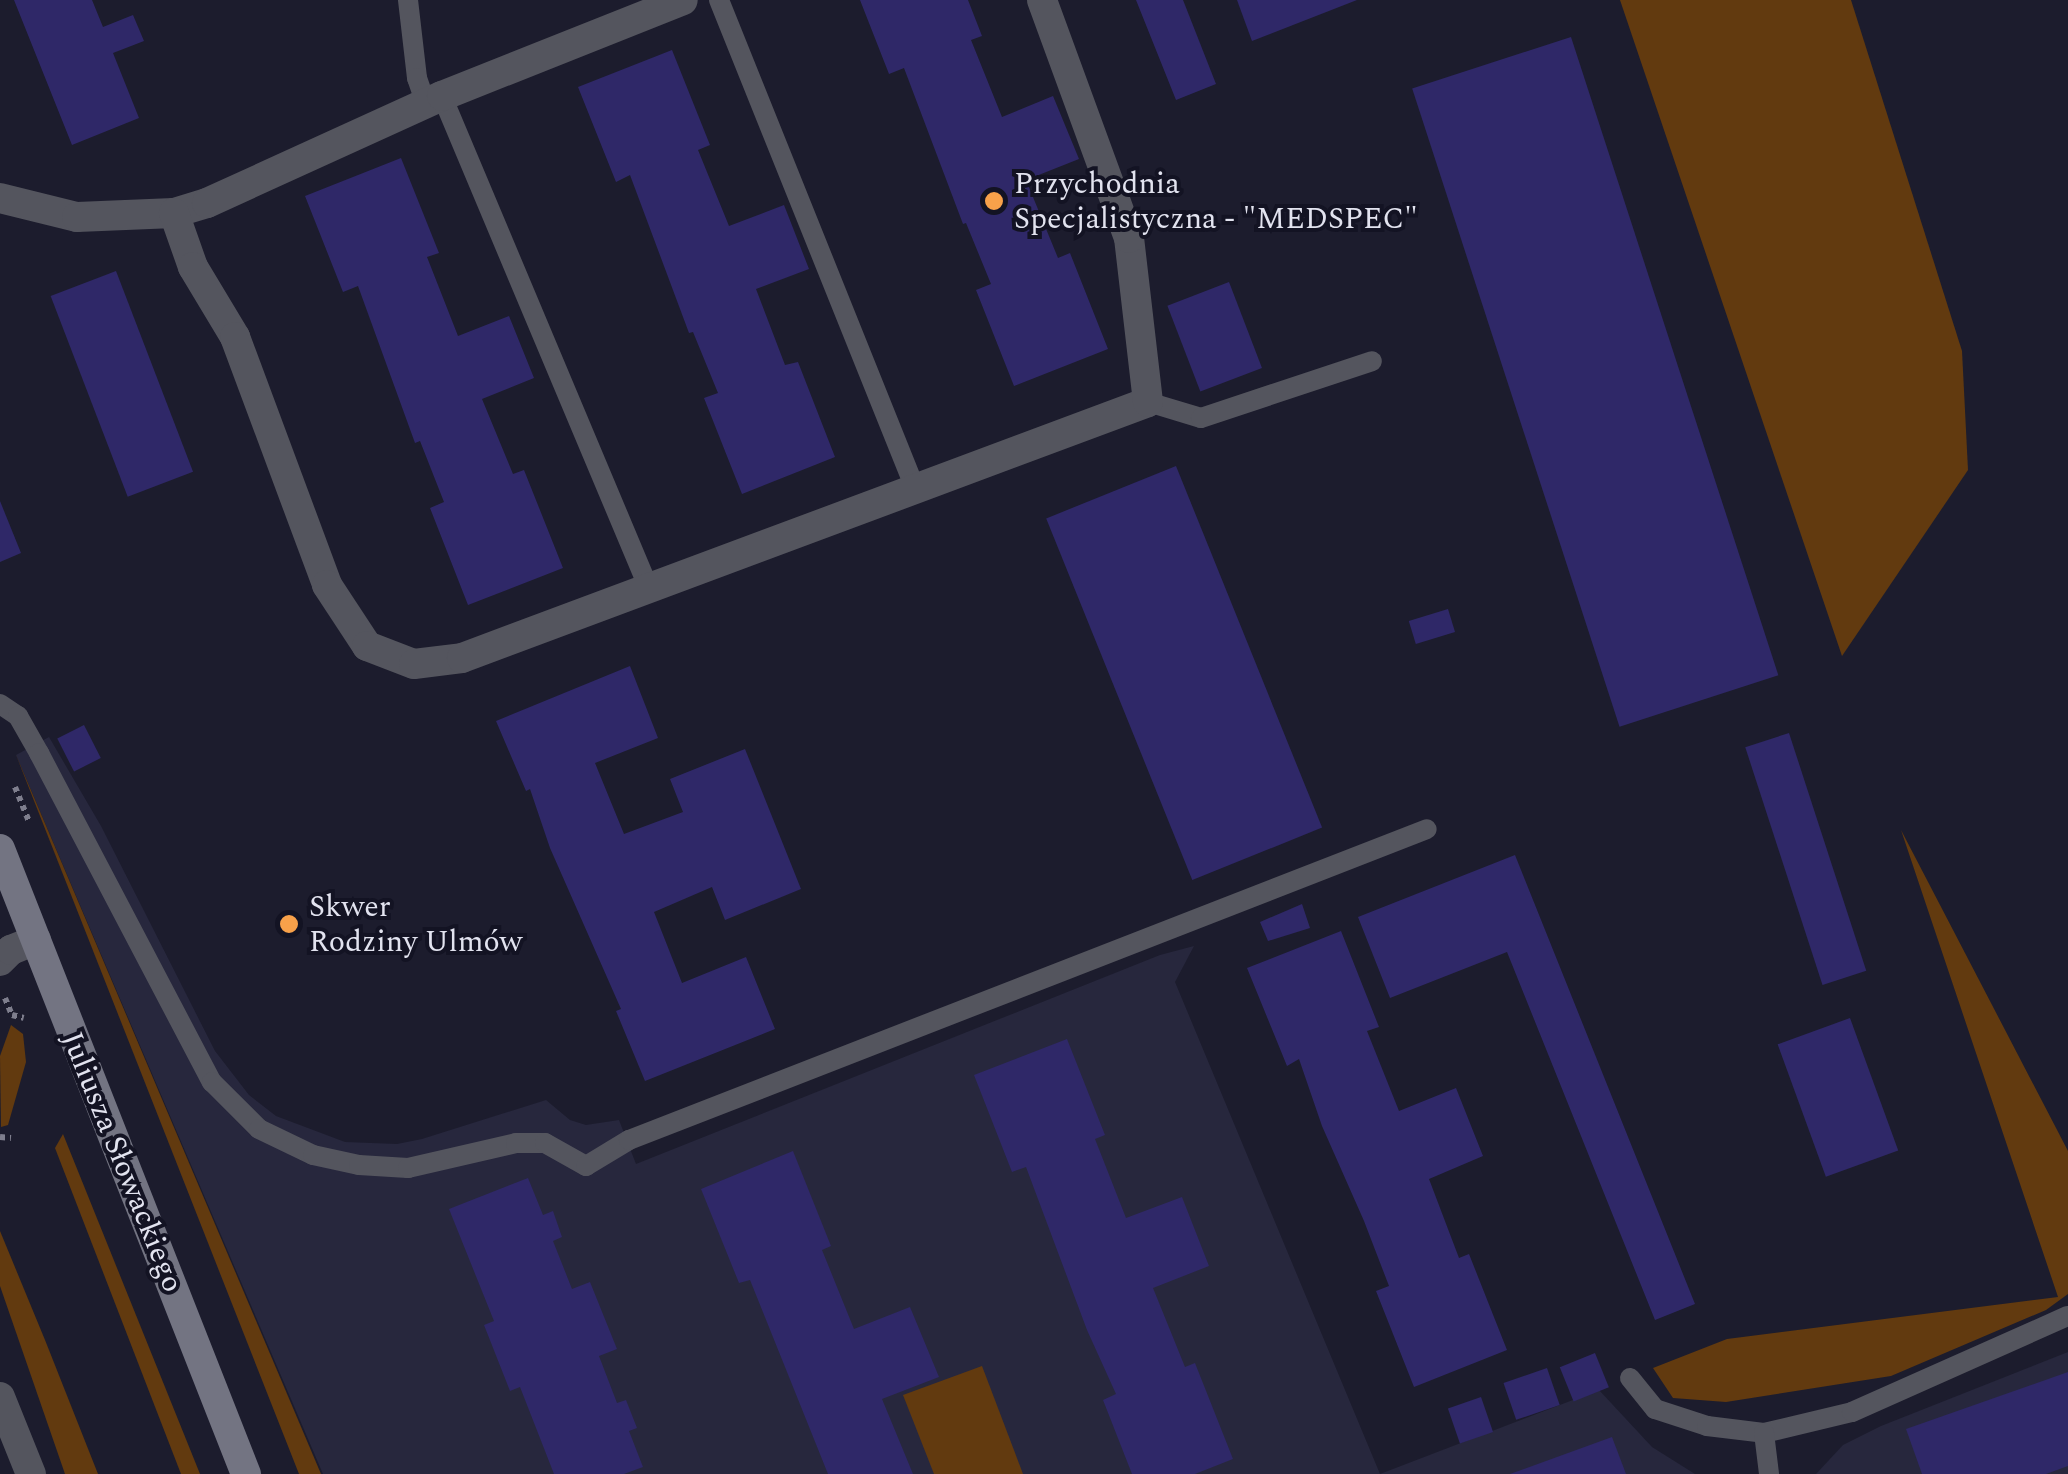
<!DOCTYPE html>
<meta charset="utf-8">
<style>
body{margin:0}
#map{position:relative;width:2068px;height:1474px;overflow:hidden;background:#1c1c2d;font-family:Spectral,serif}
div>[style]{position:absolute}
.built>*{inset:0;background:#27273d}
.green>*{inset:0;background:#623a0f}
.building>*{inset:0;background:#2f2868;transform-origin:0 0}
.path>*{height:6px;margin-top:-3px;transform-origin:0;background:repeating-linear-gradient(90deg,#7e7e8d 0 5px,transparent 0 10px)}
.lane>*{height:20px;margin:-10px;padding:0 10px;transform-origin:10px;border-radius:10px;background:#54555e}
.street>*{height:30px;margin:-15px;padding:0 15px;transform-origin:15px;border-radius:15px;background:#54555e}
.secondary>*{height:30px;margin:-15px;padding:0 15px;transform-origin:15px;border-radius:15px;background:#737482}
.dots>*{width:28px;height:28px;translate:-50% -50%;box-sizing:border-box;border:5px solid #131323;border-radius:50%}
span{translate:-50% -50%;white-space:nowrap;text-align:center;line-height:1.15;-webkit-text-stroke:8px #131323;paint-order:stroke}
.poi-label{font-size:30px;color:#e2e3ef}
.left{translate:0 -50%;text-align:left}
.street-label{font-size:30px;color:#e2e3ef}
</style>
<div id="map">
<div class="built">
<i style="clip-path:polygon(49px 737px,101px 826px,215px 1051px,249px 1095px,276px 1116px,345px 1142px,397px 1144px,422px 1139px,546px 1100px,570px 1120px,586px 1125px,619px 1120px,636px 1164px,1160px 955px,1194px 946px,1175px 982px,1380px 1474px,1599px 1390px,1652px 1447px,1695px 1474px,323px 1474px,16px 755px)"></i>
<i style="clip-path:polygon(2068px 1352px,2068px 1474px,1816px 1474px,1843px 1445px,1881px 1426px)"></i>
</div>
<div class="green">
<i style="clip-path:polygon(1620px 0,1851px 0,1962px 351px,1968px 470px,1842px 656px)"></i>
<i style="clip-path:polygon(16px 755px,321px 1474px,299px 1474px)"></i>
<i style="clip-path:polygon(1901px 830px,2068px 1151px,2068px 1294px,2046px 1310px,1891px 1376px,1726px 1402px,1673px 1398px,1653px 1368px,1727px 1339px,2058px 1297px)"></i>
<i style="clip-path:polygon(11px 1025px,23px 1034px,26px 1062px,8px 1125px,1px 1127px,0 1056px)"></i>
<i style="clip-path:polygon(63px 1134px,200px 1474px,181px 1474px,55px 1148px)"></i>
<i style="clip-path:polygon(0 1231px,45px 1340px,98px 1474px,65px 1474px,0 1286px)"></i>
<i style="clip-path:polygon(982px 1366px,1023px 1474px,934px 1474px,903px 1395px)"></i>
</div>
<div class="building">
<i style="clip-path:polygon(14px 0,92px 0,103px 27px,133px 15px,144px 41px,113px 53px,139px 118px,72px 145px)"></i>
<i style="clip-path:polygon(860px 0,968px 0,982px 36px,971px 40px,1002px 117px,1053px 96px,1079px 159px,1026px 180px,1058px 258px,1070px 253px,1108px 349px,1014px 386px,976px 290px,991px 284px,966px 223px,963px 224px,904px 68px,889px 74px)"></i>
<i style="clip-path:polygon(1136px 0,1183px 0,1216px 84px,1176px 100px)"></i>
<i style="clip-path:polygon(1237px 0,1357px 0,1252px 41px)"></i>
<i style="left:1571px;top:37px;width:671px;height:167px;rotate:72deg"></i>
<i style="clip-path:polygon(672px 50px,710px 145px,698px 150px,729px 226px,784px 205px,809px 269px,756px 289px,785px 365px,798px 362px,835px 457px,742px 494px,704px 398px,718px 393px,693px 332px,689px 333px,630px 175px,616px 182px,578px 87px)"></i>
<i style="clip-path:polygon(401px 158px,439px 253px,427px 257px,458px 336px,509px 316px,534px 378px,482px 399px,513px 474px,524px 470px,563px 568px,468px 605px,430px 508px,444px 502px,420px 441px,415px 443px,358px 286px,343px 292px,305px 196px)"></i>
<i style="left:116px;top:271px;width:215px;height:70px;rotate:69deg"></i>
<i style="left:1229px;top:282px;width:92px;height:66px;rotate:69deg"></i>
<i style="left:1176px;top:466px;width:390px;height:140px;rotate:68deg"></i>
<i style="clip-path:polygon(0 501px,21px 553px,0 562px)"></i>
<i style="left:1448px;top:609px;width:24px;height:41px;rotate:73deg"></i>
<i style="clip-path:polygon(630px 666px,658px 738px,595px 763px,624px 834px,683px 812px,670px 779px,745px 749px,801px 889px,725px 920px,712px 887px,654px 912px,682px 983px,746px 957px,775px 1029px,645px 1081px,616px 1011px,621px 1009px,550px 848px,530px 789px,526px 791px,496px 721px)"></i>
<i style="left:84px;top:725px;width:37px;height:30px;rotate:63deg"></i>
<i style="left:1789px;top:733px;width:250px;height:46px;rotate:72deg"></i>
<i style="clip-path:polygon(1515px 855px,1695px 1304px,1655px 1320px,1507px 952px,1390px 998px,1358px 917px)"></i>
<i style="clip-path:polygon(1302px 904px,1310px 928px,1268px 941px,1260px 922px)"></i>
<i style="clip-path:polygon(1341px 931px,1379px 1027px,1367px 1031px,1399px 1111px,1456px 1088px,1483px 1156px,1429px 1179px,1459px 1258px,1469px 1254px,1507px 1350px,1414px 1387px,1376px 1291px,1389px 1286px,1364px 1221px,1322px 1126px,1299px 1059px,1287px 1066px,1247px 968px)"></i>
<i style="left:1850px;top:1018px;width:141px;height:77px;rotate:70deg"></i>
<i style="clip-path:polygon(1067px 1039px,1105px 1135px,1095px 1139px,1126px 1218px,1182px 1197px,1209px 1266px,1153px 1288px,1185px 1367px,1195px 1363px,1233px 1459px,1195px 1474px,1132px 1474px,1103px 1400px,1116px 1394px,1087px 1330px,1026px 1167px,1012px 1172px,974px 1075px)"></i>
<i style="clip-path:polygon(793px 1151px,831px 1246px,822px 1250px,854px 1329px,910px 1307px,939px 1377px,882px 1399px,913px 1474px,828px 1474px,750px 1280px,739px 1283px,701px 1189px)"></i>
<i style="clip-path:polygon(528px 1178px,543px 1215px,553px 1211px,562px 1237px,553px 1241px,572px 1289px,590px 1282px,617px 1349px,599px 1356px,617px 1403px,626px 1400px,637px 1428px,629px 1431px,643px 1467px,624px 1474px,554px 1474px,520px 1387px,510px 1391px,484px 1325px,494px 1321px,449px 1209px)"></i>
<i style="left:1595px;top:1353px;width:37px;height:38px;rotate:68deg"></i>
<i style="left:1547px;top:1368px;width:39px;height:46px;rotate:71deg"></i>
<i style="clip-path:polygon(2068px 1372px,2068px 1466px,2046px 1474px,1922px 1474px,1906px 1429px)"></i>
<i style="left:1481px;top:1397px;width:37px;height:35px;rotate:71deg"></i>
<i style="clip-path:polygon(1612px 1437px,1626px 1474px,1510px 1474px)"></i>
</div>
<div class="path">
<i style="left:15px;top:787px;width:38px;rotate:68deg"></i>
<i style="left:5px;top:998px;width:18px;rotate:68deg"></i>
<i style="left:12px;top:1015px;width:12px;rotate:14deg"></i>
<i style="left:0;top:1137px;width:11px;rotate:5deg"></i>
</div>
<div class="lane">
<i style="left:408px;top:0;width:79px;rotate:83.4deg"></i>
<i style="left:417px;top:78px;width:28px;rotate:71deg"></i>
<i style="left:719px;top:0;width:526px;rotate:68.12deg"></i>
<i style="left:442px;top:96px;width:537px;rotate:67.21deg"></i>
<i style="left:1148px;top:402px;width:55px;rotate:16.8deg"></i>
<i style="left:1201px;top:418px;width:180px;rotate:-18.4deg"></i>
<i style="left:0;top:704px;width:22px;rotate:34deg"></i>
<i style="left:18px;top:716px;width:43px;rotate:60.4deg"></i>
<i style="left:39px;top:753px;width:372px;rotate:62.3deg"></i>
<i style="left:212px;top:1082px;width:66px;rotate:45deg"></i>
<i style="left:259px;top:1129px;width:60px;rotate:25.7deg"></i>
<i style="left:313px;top:1155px;width:47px;rotate:12.3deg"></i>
<i style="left:359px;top:1165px;width:49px;rotate:3.5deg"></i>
<i style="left:408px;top:1168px;width:111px;rotate:-13deg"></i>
<i style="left:516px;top:1143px;width:29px"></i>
<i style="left:545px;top:1143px;width:47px;rotate:29.3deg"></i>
<i style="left:586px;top:1166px;width:50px;rotate:-31.2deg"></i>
<i style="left:629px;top:1140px;width:856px;rotate:-21.29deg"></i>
<i style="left:1630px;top:1378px;width:40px;rotate:51deg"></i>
<i style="left:1655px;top:1409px;width:55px;rotate:18.1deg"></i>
<i style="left:1707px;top:1426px;width:57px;rotate:7deg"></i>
<i style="left:1764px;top:1433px;width:90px;rotate:-13.4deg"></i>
<i style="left:1852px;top:1412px;width:236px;rotate:-24deg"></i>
<i style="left:1764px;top:1433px;width:41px;rotate:83deg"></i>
</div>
<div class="street">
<i style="left:0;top:198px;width:79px;rotate:13.9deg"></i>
<i style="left:77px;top:217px;width:97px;rotate:-2.4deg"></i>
<i style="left:174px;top:213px;width:34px;rotate:-17deg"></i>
<i style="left:207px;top:203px;width:258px;rotate:-24.5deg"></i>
<i style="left:442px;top:96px;width:259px;rotate:-21.7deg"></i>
<i style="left:174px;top:213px;width:57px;rotate:70.6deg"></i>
<i style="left:193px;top:267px;width:82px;rotate:59deg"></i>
<i style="left:235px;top:337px;width:265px;rotate:69.6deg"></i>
<i style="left:327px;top:585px;width:73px;rotate:56.7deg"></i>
<i style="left:367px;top:646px;width:50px;rotate:21deg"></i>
<i style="left:414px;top:664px;width:48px;rotate:-7.1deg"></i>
<i style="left:462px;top:658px;width:732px;rotate:-20.46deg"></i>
<i style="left:1148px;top:402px;width:165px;rotate:-96.6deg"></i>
<i style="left:1129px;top:238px;width:253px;rotate:-110.1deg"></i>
<i style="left:0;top:961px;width:16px;rotate:-45deg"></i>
<i style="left:11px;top:950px;width:27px;rotate:-22deg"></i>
<i style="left:0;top:1397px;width:83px;rotate:68.1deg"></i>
</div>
<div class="secondary">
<i style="left:0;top:849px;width:672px;rotate:68.52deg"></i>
</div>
<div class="dots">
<i style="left:994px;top:201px;background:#f8a14a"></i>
<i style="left:289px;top:924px;background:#f8a14a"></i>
</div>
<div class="poi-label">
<span class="left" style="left:1014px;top:201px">Przychodnia<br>Specjalistyczna - "MEDSPEC"</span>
<span class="left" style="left:309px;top:924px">Skwer<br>Rodziny Ulmów</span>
</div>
<div class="street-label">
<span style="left:122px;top:1162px;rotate:68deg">Juliusza Słowackiego</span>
</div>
</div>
